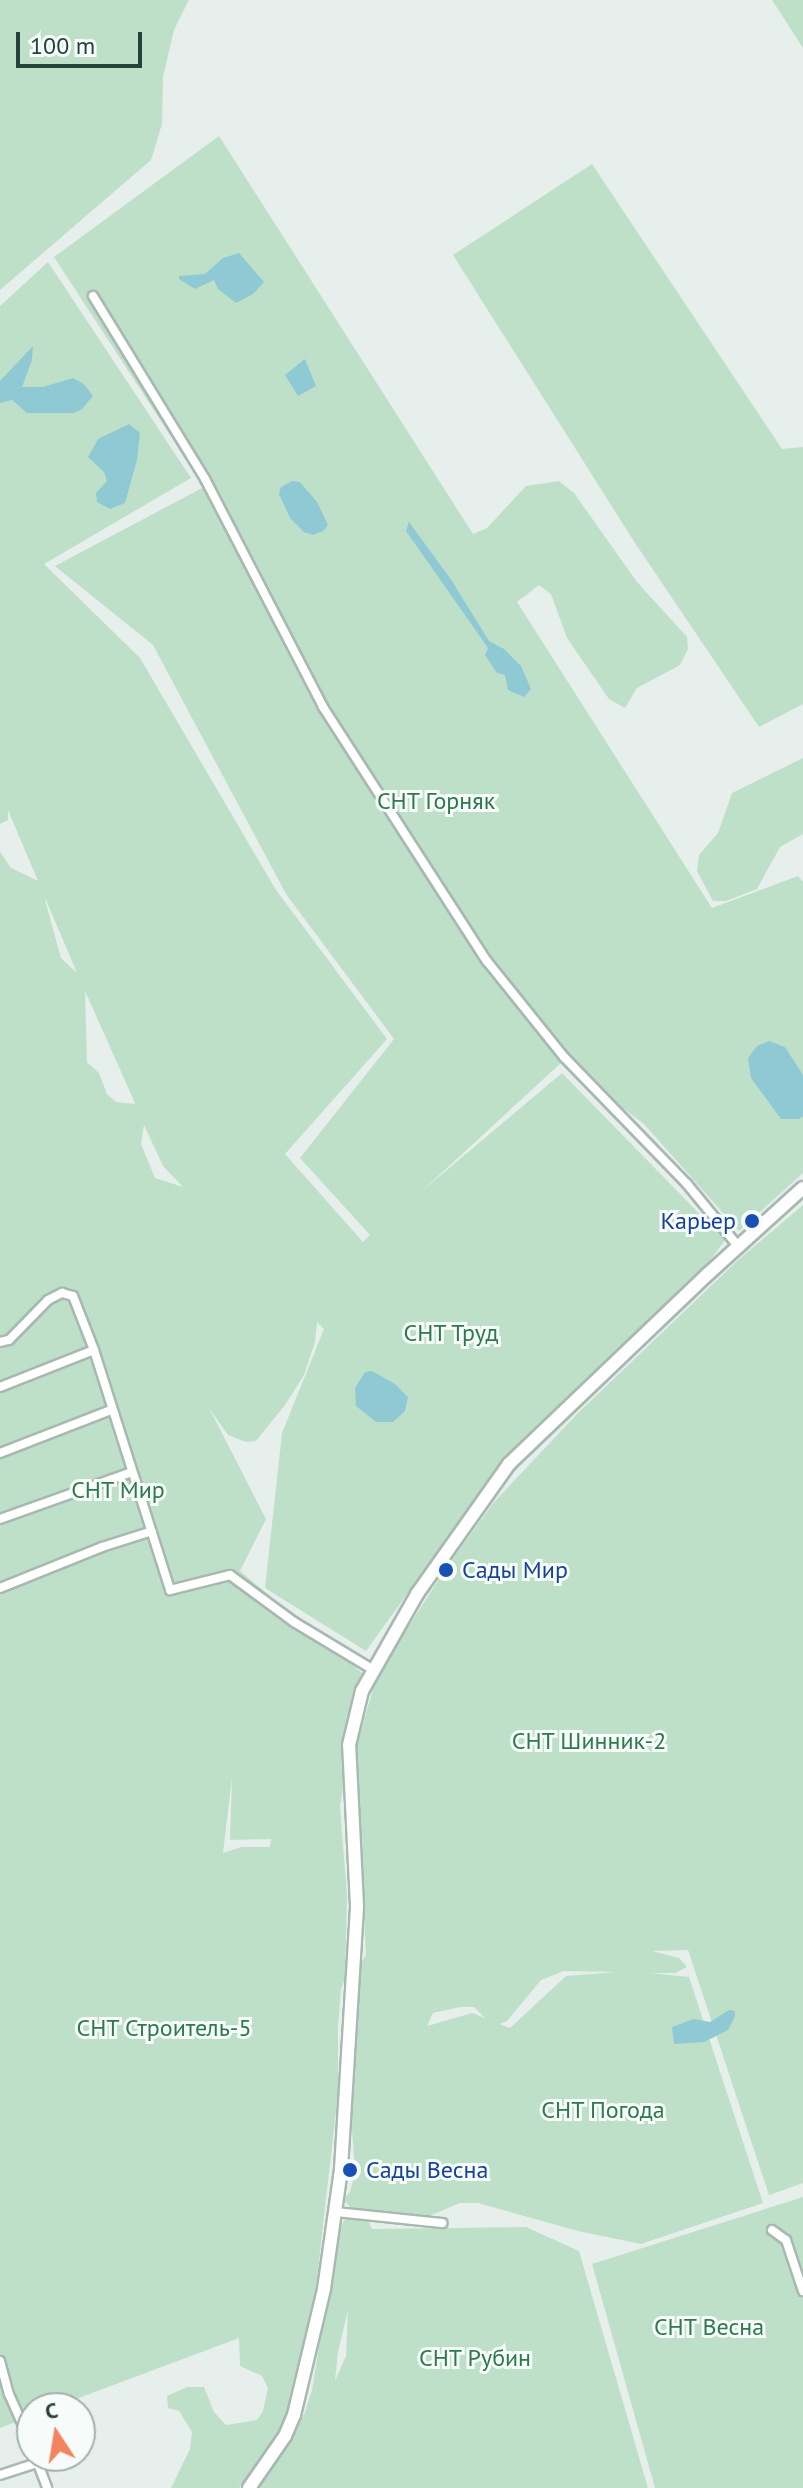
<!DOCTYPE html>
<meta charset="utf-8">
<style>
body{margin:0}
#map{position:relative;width:803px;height:2488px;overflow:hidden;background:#e6efeb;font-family:"PT Sans",sans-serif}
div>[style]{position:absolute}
.green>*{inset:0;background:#bfe0c8}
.water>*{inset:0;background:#8ec9d4}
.roads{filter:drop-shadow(2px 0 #a8b8b2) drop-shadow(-2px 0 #a8b8b2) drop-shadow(0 2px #a8b8b2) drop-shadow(0 -2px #a8b8b2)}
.street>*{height:8px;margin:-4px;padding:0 4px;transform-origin:4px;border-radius:4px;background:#fff}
.secondary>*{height:12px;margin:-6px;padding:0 6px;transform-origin:6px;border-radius:6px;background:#fff}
.dots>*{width:22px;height:22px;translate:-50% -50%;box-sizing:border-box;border:4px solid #f7fbf9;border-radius:50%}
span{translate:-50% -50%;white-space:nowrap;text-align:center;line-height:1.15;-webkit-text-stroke:6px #f7fbf9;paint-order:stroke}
.park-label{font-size:24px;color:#2d7a4b}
.transit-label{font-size:24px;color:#164399}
.right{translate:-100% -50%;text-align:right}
.left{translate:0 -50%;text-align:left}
.north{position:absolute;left:16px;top:2392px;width:80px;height:80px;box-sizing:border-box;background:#f7fbf9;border:2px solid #a3b1ad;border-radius:50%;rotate:348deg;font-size:22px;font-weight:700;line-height:32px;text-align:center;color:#24423a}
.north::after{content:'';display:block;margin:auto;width:28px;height:36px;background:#f4845f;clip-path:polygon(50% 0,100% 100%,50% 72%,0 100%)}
.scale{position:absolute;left:16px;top:32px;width:126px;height:36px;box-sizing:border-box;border:4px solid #24423a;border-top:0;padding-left:10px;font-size:24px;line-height:28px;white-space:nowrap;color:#24423a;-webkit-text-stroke:6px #f7fbf9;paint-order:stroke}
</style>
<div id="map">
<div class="green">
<i style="clip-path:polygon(0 0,189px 0,174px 30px,163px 77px,162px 124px,151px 160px,0 290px)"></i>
<i style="clip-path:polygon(772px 0,803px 0,803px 48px)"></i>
<i style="clip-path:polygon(evenodd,219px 136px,473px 534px,487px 528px,526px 486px,559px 481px,574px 493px,637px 582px,687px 637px,688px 649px,680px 665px,637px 688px,625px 708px,609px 699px,567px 638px,551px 594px,539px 585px,517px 602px,712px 908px,798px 876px,803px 882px,803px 1173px,739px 1231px,644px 1124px,562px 1062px,422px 1191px,562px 1073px,725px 1240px,699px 1276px,495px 1472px,366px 1651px,265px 1588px,282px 1433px,324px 1329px,317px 1322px,315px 1342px,304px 1375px,285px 1405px,256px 1441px,246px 1442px,228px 1435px,209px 1408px,266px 1519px,240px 1571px,362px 1673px,340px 1806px,347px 1896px,345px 1979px,341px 1989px,338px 2027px,338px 2093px,315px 2297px,302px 2367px,289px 2417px,239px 2488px,171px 2488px,190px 2449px,192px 2432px,179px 2411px,168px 2408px,167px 2396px,187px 2387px,204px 2387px,214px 2412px,226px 2425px,257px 2420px,263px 2411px,268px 2388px,262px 2376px,240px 2366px,239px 2338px,52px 2408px,32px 2408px,32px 2416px,0 2428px,0 852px,11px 868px,38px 881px,8px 810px,8px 820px,0 824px,0 306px,48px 262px,191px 478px,44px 564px,140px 658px,276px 890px,387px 1039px,285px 1154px,363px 1242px,370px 1235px,300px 1158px,394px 1039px,286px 894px,153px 645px,55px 566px,204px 487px,54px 257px,219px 136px,45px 900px,46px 900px,77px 973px,61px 958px,45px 900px,219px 136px,85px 991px,135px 1103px,135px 1104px,116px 1102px,107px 1094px,99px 1073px,87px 1062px,85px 991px,219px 136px,144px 1125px,163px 1166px,183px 1187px,155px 1178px,141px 1144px,144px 1125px,219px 136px,232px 1778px,230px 1840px,271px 1839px,270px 1847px,242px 1847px,223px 1853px,232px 1778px)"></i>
<i style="clip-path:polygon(592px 164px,782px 449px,803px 447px,803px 704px,759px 727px,635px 543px,453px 255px)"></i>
<i style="clip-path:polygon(803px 758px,803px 834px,780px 847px,757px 889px,726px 901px,713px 901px,697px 871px,699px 855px,718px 833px,732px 793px)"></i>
<i style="clip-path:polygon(evenodd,803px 1205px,803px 2183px,769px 2195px,688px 1950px,652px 1951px,679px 1958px,687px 1967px,675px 1973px,650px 1973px,689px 1977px,763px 2203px,641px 2244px,578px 2231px,478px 2203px,460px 2203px,429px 2216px,351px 2208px,343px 2200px,350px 2192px,355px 2173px,351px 2114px,358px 1968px,366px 1955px,356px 1747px,377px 1676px,446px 1568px,495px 1501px,577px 1414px,737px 1261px,803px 1205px,564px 1971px,617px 1972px,566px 1976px,510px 2028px,499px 2024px,507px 2021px,541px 1980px,564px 1971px,803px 1205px,460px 2007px,474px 2007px,485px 2018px,472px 2013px,427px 2026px,433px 2013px,460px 2007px)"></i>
<i style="clip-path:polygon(803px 2197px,803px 2488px,655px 2488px,592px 2264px)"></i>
<i style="clip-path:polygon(evenodd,356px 2217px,368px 2220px,372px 2229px,526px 2227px,579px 2251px,648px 2488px,258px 2488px,291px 2442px,305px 2412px,312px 2390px,337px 2237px,344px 2220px,356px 2217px,348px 2310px,346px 2356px,335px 2381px,338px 2352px,348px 2310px)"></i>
</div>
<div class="water">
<i style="clip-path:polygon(239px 253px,264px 282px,253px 294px,236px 303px,218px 289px,214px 280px,195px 289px,179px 279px,179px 276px,205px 274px,223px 258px)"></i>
<i style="clip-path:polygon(33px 346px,32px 360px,22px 387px,43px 387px,73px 378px,84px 384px,93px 396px,82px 409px,74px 413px,27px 413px,12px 400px,0 403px,0 381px)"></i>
<i style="clip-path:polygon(305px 359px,316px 386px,298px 396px,285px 375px)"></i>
<i style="clip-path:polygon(129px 424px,140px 433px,137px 460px,125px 503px,110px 509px,97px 502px,96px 493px,107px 481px,104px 472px,88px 457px,98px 439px)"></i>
<i style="clip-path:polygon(292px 481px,300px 482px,317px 502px,328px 525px,323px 531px,313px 535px,304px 532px,290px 518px,279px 494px,281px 487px)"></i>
<i style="clip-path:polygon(409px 522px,452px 581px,489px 641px,504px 649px,521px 666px,531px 689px,524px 697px,508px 690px,505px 675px,497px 673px,485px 655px,488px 648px,406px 531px)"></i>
<i style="clip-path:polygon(769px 1041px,785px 1047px,803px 1075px,803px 1116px,799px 1119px,781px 1119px,751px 1078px,748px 1058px,757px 1046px)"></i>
<i style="clip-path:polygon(372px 1371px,395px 1384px,408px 1397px,405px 1411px,393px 1422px,376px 1422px,356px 1406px,355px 1388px,365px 1372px)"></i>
<i style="clip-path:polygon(729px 2010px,735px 2011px,735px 2016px,728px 2030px,704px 2042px,674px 2044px,672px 2027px,694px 2019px,710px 2022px)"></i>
</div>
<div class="roads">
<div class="street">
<i style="left:93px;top:296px;width:215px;rotate:58.5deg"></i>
<i style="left:205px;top:479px;width:257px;rotate:62.6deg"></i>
<i style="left:323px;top:707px;width:302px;rotate:57.2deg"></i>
<i style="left:487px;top:961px;width:123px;rotate:51.3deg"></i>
<i style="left:564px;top:1057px;width:177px;rotate:45.9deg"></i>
<i style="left:687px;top:1184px;width:80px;rotate:50.6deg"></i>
<i style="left:0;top:1342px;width:9px;rotate:-13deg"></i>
<i style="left:9px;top:1340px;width:56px;rotate:-45.7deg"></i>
<i style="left:48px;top:1300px;width:16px;rotate:-27deg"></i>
<i style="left:62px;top:1293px;width:11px;rotate:15deg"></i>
<i style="left:73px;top:1296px;width:58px;rotate:68.7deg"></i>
<i style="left:94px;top:1350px;width:252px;rotate:72.4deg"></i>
<i style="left:170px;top:1590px;width:62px;rotate:-14deg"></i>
<i style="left:230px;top:1575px;width:79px;rotate:36.3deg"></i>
<i style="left:294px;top:1622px;width:91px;rotate:31.1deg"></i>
<i style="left:0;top:1387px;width:101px;rotate:-21.5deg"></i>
<i style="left:0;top:1453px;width:119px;rotate:-21.2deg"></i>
<i style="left:0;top:1519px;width:140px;rotate:-19.6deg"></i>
<i style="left:0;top:1588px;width:110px;rotate:-21.9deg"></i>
<i style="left:102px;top:1547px;width:52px;rotate:-17.7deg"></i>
<i style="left:335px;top:2212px;width:108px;rotate:5.9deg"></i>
<i style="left:772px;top:2230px;width:17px;rotate:36deg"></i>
<i style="left:786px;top:2240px;width:54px;rotate:71.6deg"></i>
<i style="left:0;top:2361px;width:34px;rotate:75deg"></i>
<i style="left:9px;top:2394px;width:57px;rotate:66.1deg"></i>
<i style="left:35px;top:2456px;width:34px;rotate:69deg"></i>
<i style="left:0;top:2475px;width:40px;rotate:-18deg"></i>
</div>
<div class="secondary">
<i style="left:249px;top:2488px;width:63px;rotate:-55.3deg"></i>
<i style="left:285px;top:2436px;width:23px;rotate:-67deg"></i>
<i style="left:294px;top:2415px;width:130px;rotate:-76.6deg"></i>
<i style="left:324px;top:2289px;width:121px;rotate:-81.9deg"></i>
<i style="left:341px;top:2169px;width:263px;rotate:-86.5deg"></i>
<i style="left:357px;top:1906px;width:161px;rotate:-92.8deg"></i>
<i style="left:349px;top:1745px;width:56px;rotate:-76.5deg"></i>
<i style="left:362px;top:1691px;width:112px;rotate:-60.4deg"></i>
<i style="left:417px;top:1594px;width:159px;rotate:-54.7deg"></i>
<i style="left:509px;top:1464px;width:275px;rotate:-43.7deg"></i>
<i style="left:708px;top:1274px;width:128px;rotate:-42.2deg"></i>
</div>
</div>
<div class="dots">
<i style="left:752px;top:1221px;background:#1a4fb4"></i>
<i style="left:446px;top:1570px;background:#1a4fb4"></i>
<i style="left:350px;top:2170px;background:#1a4fb4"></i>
</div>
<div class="park-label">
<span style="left:436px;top:801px">СНТ Горняк</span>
<span style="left:451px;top:1333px">СНТ Труд</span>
<span style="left:118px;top:1490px">СНТ Мир</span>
<span style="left:589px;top:1741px">СНТ Шинник-2</span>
<span style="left:164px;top:2028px">СНТ Строитель-5</span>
<span style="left:603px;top:2110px">СНТ Погода</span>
<span style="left:709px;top:2327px">СНТ Весна</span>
<span style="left:475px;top:2358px">СНТ Рубин</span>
</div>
<div class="transit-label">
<span class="right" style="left:736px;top:1221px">Карьер</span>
<span class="left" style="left:462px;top:1570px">Сады Мир</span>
<span class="left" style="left:366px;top:2170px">Сады Весна</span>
</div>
<div class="north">С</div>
<div class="scale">100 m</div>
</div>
